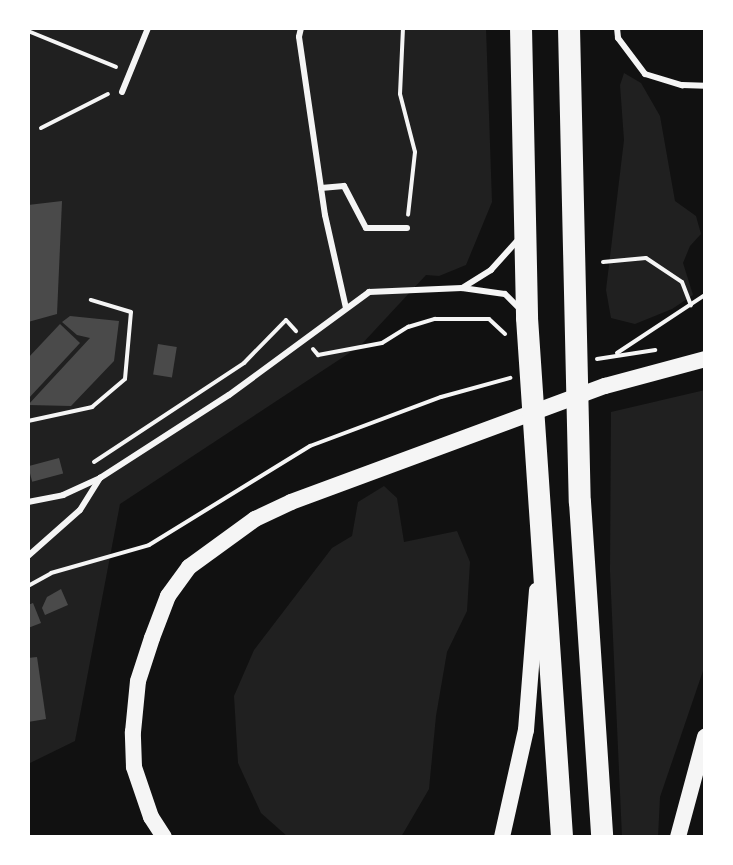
<!DOCTYPE html>
<style>
body{margin:0}
#map{position:relative;width:733px;height:865px;overflow:hidden;background:#111;font-family:"Fira Sans Condensed",sans-serif}
div>[style]{position:absolute}
.green>*{inset:0;background:#202020}
.building>*{inset:0;background:#4a4a4a;transform-origin:0 0}
.path>*{height:4px;margin:-2px;padding:0 2px;transform-origin:2px;border-radius:2px;background:#f5f5f5}
.service>*{height:6px;margin:-3px;padding:0 3px;transform-origin:3px;border-radius:3px;background:#f5f5f5}
.secondary>*{height:16px;margin:-8px;padding:0 8px;transform-origin:8px;border-radius:8px;background:#f5f5f5}
.trunk>*{height:22px;margin:-11px;padding:0 11px;transform-origin:11px;border-radius:11px;background:#f5f5f5}
span{translate:-50% -50%;white-space:nowrap;text-align:center;line-height:1.15;-webkit-text-stroke:6px #fff;paint-order:stroke}
.frame{position:absolute;inset:0;border:30px solid #fff;pointer-events:none}
</style>
<div id="map">
<div class="green">
<i style="clip-path:polygon(28px 28px,486px 28px,492px 202px,466px 265px,439px 276px,426px 275px,360px 346px,120px 504px,75px 741px,28px 764px)"></i>
<i style="clip-path:polygon(624px 73px,641px 83px,660px 116px,675px 201px,696px 216px,701px 234px,690px 246px,683px 263px,693px 295px,672px 309px,635px 324px,611px 318px,606px 290px,624px 140px,620px 85px)"></i>
<i style="clip-path:polygon(705px 390px,705px 665px,660px 797px,658px 837px,622px 837px,610px 571px,611px 412px)"></i>
<i style="clip-path:polygon(384px 486px,397px 498px,404px 542px,457px 531px,470px 562px,467px 611px,447px 652px,436px 716px,429px 789px,401px 837px,288px 837px,261px 813px,238px 763px,234px 696px,254px 650px,332px 548px,352px 536px,358px 502px)"></i>
</div>
<div class="building">
<i style="clip-path:polygon(62px 201px,57px 314px,28px 322px,28px 205px)"></i>
<i style="clip-path:polygon(70px 316px,119px 321px,114px 361px,71px 406px,28px 405px,90px 338px,77px 335px,62px 322px)"></i>
<i style="clip-path:polygon(60px 324px,80px 343px,28px 399px,28px 358px)"></i>
<i style="left:158px;top:344px;width:19px;height:31px;rotate:9deg"></i>
<i style="left:59px;top:458px;width:16px;height:32px;rotate:75deg"></i>
<i style="clip-path:polygon(61px 589px,68px 605px,45px 615px,42px 608px,47px 597px)"></i>
<i style="clip-path:polygon(33px 603px,41px 623px,28px 628px,28px 605px)"></i>
<i style="clip-path:polygon(37px 657px,46px 719px,28px 722px,28px 658px)"></i>
</div>
<div class="path">
<i style="left:403px;top:28px;width:66px;rotate:92.6deg"></i>
<i style="left:400px;top:94px;width:60px;rotate:75.5deg"></i>
<i style="left:415px;top:152px;width:63px;rotate:96.3deg"></i>
<i style="left:28px;top:31px;width:95px;rotate:22.2deg"></i>
<i style="left:41px;top:128px;width:75px;rotate:-26.9deg"></i>
<i style="left:603px;top:262px;width:43px;rotate:-5.3deg"></i>
<i style="left:646px;top:258px;width:43px;rotate:33.7deg"></i>
<i style="left:682px;top:282px;width:25px;rotate:69deg"></i>
<i style="left:313px;top:349px;width:8px;rotate:50deg"></i>
<i style="left:318px;top:355px;width:65px;rotate:-10.6deg"></i>
<i style="left:382px;top:343px;width:31px;rotate:-32deg"></i>
<i style="left:408px;top:327px;width:28px;rotate:-17deg"></i>
<i style="left:435px;top:319px;width:54px"></i>
<i style="left:489px;top:319px;width:22px;rotate:43deg"></i>
<i style="left:617px;top:353px;width:105px;rotate:-33.4deg"></i>
<i style="left:597px;top:359px;width:59px;rotate:-8.8deg"></i>
<i style="left:28px;top:421px;width:66px;rotate:-12.3deg"></i>
<i style="left:92px;top:407px;width:43px;rotate:-40.3deg"></i>
<i style="left:125px;top:379px;width:67px;rotate:-84.9deg"></i>
<i style="left:131px;top:312px;width:42px;rotate:-163.3deg"></i>
<i style="left:94px;top:462px;width:180px;rotate:-33.4deg"></i>
<i style="left:244px;top:363px;width:60px;rotate:-45.7deg"></i>
<i style="left:286px;top:320px;width:15px;rotate:48deg"></i>
<i style="left:28px;top:586px;width:26px;rotate:-29deg"></i>
<i style="left:51px;top:573px;width:102px;rotate:-15.9deg"></i>
<i style="left:149px;top:545px;width:189px;rotate:-31.6deg"></i>
<i style="left:310px;top:446px;width:140px;rotate:-20.5deg"></i>
<i style="left:441px;top:397px;width:72px;rotate:-15.4deg"></i>
</div>
<div class="service">
<i style="left:301px;top:28px;width:9px;rotate:103deg"></i>
<i style="left:299px;top:37px;width:180px;rotate:81.7deg"></i>
<i style="left:325px;top:215px;width:95px;rotate:77.3deg"></i>
<i style="left:617px;top:28px;width:10px;rotate:84deg"></i>
<i style="left:618px;top:38px;width:45px;rotate:53.1deg"></i>
<i style="left:645px;top:74px;width:39px;rotate:17deg"></i>
<i style="left:682px;top:85px;width:23px;rotate:2deg"></i>
<i style="left:122px;top:92px;width:69px;rotate:-67.9deg"></i>
<i style="left:321px;top:188px;width:23px;rotate:-5deg"></i>
<i style="left:344px;top:186px;width:47px;rotate:62.4deg"></i>
<i style="left:366px;top:228px;width:41px"></i>
<i style="left:517px;top:241px;width:39px;rotate:132deg"></i>
<i style="left:491px;top:270px;width:34px;rotate:148deg"></i>
<i style="left:462px;top:288px;width:43px;rotate:7.9deg"></i>
<i style="left:505px;top:294px;width:20px;rotate:45deg"></i>
<i style="left:28px;top:502px;width:36px;rotate:-11deg"></i>
<i style="left:63px;top:495px;width:41px;rotate:-24.7deg"></i>
<i style="left:100px;top:478px;width:153px;rotate:-32.8deg"></i>
<i style="left:229px;top:395px;width:174px;rotate:-36.3deg"></i>
<i style="left:369px;top:292px;width:93px;rotate:-2.5deg"></i>
<i style="left:28px;top:556px;width:69px;rotate:-41.5deg"></i>
<i style="left:80px;top:510px;width:38px;rotate:-58deg"></i>
</div>
<div class="secondary">
<i style="left:164px;top:837px;width:24px;rotate:-123deg"></i>
<i style="left:151px;top:817px;width:53px;rotate:-108.8deg"></i>
<i style="left:134px;top:767px;width:35px;rotate:-92deg"></i>
<i style="left:133px;top:732px;width:51px;rotate:-84.4deg"></i>
<i style="left:138px;top:681px;width:45px;rotate:-72deg"></i>
<i style="left:152px;top:638px;width:45px;rotate:-69.1deg"></i>
<i style="left:168px;top:596px;width:36px;rotate:-54deg"></i>
<i style="left:189px;top:567px;width:82px;rotate:-36deg"></i>
<i style="left:255px;top:519px;width:40px;rotate:-25deg"></i>
<i style="left:291px;top:502px;width:335px;rotate:-20.3deg"></i>
<i style="left:605px;top:386px;width:104px;rotate:-15.1deg"></i>
<i style="left:502px;top:837px;width:110px;rotate:-77.4deg"></i>
<i style="left:526px;top:730px;width:140px;rotate:-85.5deg"></i>
<i style="left:678px;top:837px;width:104px;rotate:-74.9deg"></i>
</div>
<div class="trunk">
<i style="left:521px;top:28px;width:290px;rotate:88.8deg"></i>
<i style="left:527px;top:318px;width:520px;rotate:86.14deg"></i>
<i style="left:569px;top:28px;width:474px;rotate:88.7deg"></i>
<i style="left:580px;top:502px;width:336px;rotate:86.2deg"></i>
</div>
<div class="frame"></div>
</div>
